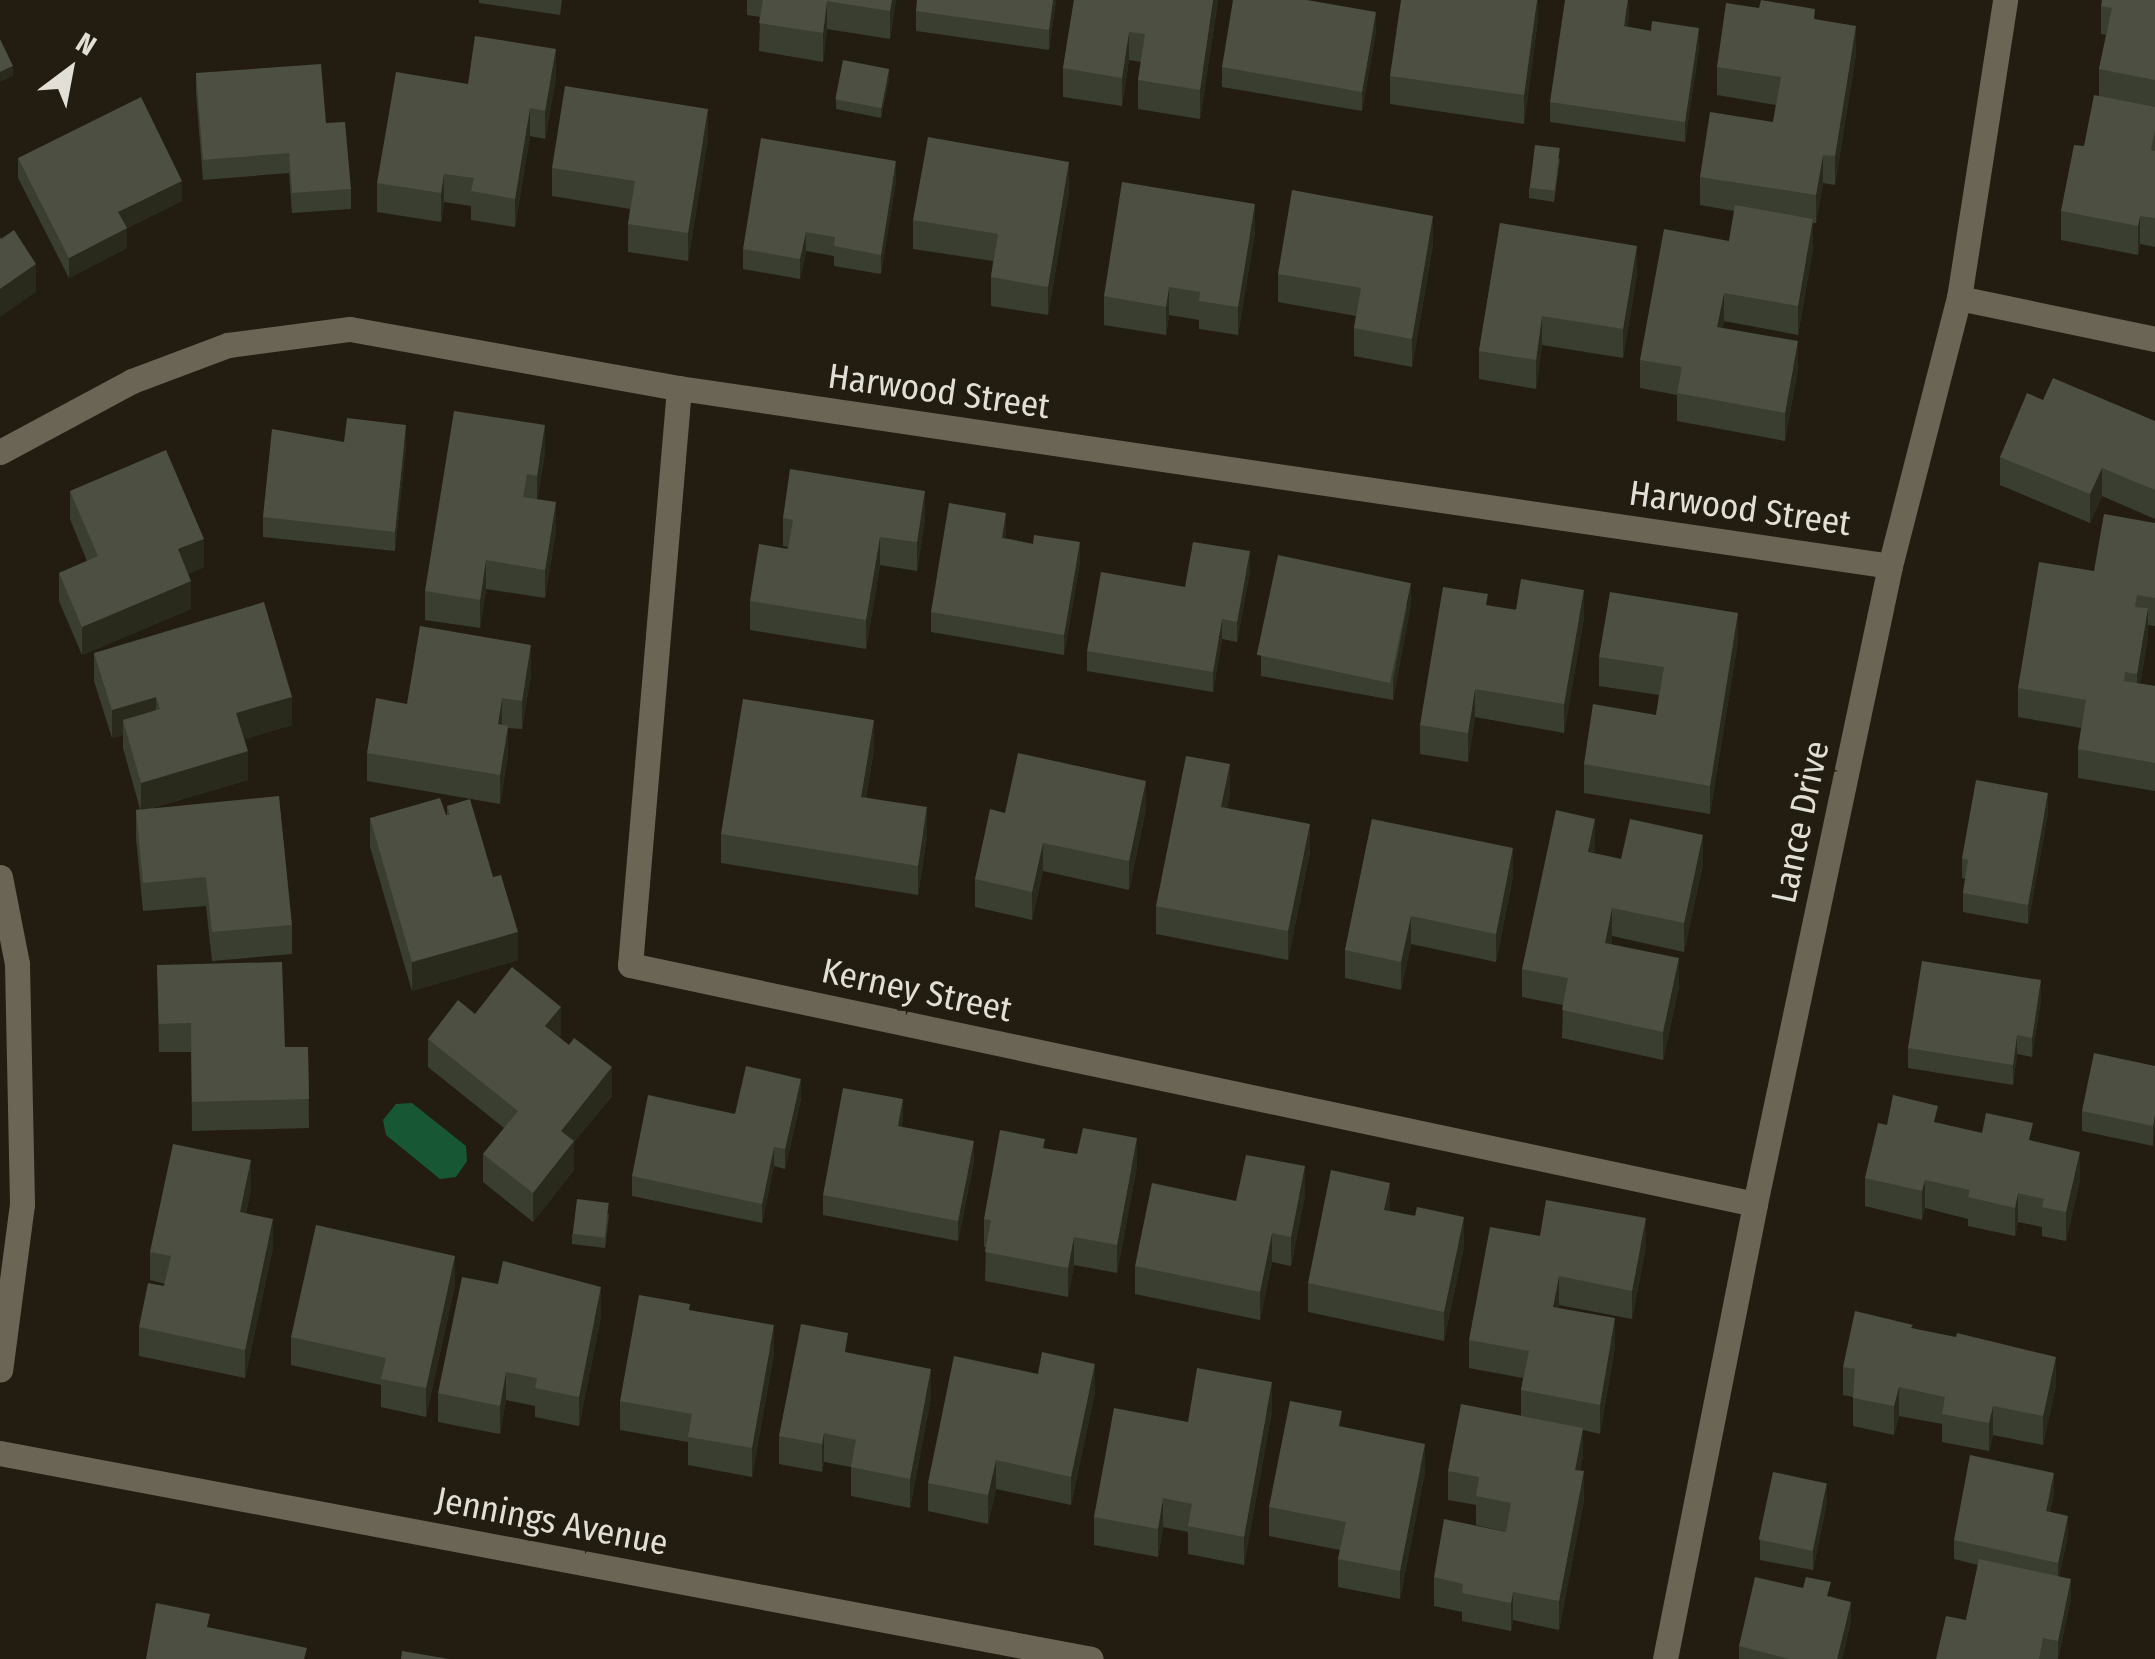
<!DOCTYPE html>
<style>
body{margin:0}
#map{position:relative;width:2155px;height:1659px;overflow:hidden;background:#221d10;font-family:"Fira Sans Condensed",sans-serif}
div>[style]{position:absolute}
.water>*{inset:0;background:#185734}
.minor>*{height:25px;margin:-12.5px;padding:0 12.5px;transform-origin:12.5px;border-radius:12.5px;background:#6a6555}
.wall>*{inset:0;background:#3a3e30}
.shaded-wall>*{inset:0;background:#292a1c}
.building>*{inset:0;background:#4c4f42;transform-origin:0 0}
span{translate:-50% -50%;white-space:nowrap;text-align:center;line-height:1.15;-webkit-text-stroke:9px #221d10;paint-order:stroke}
.street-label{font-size:35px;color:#e2dfd6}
.north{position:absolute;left:20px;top:20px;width:100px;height:100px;-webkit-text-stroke:8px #221d10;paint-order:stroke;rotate:32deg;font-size:28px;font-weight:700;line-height:40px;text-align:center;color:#e2dfd6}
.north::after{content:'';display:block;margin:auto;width:35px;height:45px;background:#e2dfd6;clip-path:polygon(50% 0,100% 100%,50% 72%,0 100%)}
</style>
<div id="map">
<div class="water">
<i style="clip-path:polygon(412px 1103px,466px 1146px,467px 1161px,456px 1177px,440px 1179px,386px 1135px,383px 1120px,396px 1104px)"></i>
</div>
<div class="minor">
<i style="left:1959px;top:298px;width:200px;rotate:11.8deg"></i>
<i style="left:679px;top:388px;width:579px;rotate:94.85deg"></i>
<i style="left:630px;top:965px;width:1150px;rotate:11.99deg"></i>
<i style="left:0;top:452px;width:150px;rotate:-28.3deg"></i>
<i style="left:132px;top:381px;width:103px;rotate:-20.6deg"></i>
<i style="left:228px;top:345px;width:123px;rotate:-7.5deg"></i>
<i style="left:350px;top:329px;width:334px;rotate:10.2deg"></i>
<i style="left:679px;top:388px;width:1224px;rotate:8.36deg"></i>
<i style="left:0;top:877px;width:89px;rotate:78.9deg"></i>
<i style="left:17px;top:964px;width:240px;rotate:88.8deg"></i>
<i style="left:22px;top:1204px;width:167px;rotate:97.5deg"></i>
<i style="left:0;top:1453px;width:1110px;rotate:10.69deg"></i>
<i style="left:1665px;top:1659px;width:464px;rotate:-78.8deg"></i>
<i style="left:1755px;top:1204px;width:652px;rotate:-78.05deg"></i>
<i style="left:1890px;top:566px;width:277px;rotate:-75.6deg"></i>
<i style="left:1959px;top:298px;width:302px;rotate:-81.2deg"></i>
</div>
<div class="wall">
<i style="clip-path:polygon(479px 0,562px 0,560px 15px,479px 3px)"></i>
<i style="clip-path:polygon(747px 0,896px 0,890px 39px,827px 29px,823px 62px,759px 51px,760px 17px,747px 15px)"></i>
<i style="clip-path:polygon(1056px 0,1049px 50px,916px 31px,916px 11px)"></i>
<i style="clip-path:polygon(1074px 0,1218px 0,1200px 119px,1138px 109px,1138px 80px,1141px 62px,1129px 60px,1122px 106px,1063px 97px,1063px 68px)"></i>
<i style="clip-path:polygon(1538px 0,1538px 19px,1524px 124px,1390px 104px,1390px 76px)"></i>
<i style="clip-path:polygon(2155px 0,2155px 247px,2140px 244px,2138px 255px,2061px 240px,2061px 211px,2084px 146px,2099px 96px,2099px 69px,2106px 35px,2101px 34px,2101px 6px)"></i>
<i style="clip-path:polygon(1629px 16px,1627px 27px,1651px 31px,1699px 48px,1685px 142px,1550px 122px,1550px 102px)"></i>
<i style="clip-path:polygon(1815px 19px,1856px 54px,1835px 185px,1823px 183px,1816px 223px,1813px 223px,1813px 248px,1798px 335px,1724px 321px,1722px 328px,1798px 369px,1785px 441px,1677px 421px,1677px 395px,1640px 388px,1640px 360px,1729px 241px,1734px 211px,1700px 205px,1700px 177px,1773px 122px,1776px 105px,1717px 95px,1717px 67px)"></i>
<i style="clip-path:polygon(1376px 31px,1362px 111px,1222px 87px,1222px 67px)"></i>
<i style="clip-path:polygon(196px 73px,351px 189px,351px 209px,292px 213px,289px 173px,203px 180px,196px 93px)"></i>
<i style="clip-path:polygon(556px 78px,545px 139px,530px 136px,515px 227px,471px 220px,471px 206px,444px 202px,441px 222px,377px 212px,377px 183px,468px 84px)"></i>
<i style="clip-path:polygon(889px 79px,881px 118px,836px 109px,836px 99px)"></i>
<i style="clip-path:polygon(708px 138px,688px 261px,628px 252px,628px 224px,630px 209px,552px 196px,552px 168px)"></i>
<i style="clip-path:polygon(18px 158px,182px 201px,127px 228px,127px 248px,69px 278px,18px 178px)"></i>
<i style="clip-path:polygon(1560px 158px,1554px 202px,1529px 198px,1529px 188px)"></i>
<i style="clip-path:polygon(896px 181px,881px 274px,834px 266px,834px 256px,806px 251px,800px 279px,743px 269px,743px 249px)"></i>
<i style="clip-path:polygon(1069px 191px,1048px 315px,991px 306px,991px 277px,993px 261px,913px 249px,913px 220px)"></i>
<i style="clip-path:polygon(1500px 223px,1637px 274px,1623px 358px,1542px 345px,1536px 389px,1479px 379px,1479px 351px)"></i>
<i style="clip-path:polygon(1255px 232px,1238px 335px,1199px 329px,1199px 320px,1169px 315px,1166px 335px,1104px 325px,1104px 296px)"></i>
<i style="clip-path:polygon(1433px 245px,1412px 367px,1354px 356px,1354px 328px,1356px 316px,1278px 302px,1278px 274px)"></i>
<i style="clip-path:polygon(2043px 400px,2155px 421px,2155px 519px,2102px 496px,2090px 523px,2000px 485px,2000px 457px)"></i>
<i style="clip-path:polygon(344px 442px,406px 445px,395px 551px,263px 537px,263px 517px)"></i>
<i style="clip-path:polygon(545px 453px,537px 499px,556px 530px,545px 598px,486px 589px,480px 628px,425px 620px,425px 591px)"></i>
<i style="clip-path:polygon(70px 491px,204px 567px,188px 574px,191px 609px,82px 655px,59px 601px,59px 573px,87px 561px,70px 519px)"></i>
<i style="clip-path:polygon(783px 518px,925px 519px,917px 571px,880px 565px,866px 649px,750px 630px,750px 601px,788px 547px,783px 546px)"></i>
<i style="clip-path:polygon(2155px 523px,2155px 626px,2148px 625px,2148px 637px,2140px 684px,2155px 686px,2155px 791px,2078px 778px,2078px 749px,2081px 728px,2018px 717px,2018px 688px,2094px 571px)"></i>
<i style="clip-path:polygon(1006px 533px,1005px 538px,1033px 544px,1080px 562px,1064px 655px,931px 632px,931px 612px)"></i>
<i style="clip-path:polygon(1250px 571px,1237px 642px,1222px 639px,1213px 692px,1087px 671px,1087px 651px,1185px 587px)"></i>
<i style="clip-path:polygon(1411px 604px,1393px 700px,1261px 676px,1261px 656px)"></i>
<i style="clip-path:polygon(1488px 606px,1584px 618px,1564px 733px,1475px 717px,1468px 762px,1420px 754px,1420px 725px)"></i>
<i style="clip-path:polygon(1738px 641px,1710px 814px,1584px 793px,1584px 764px,1656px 715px,1659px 695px,1599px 686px,1599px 657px)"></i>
<i style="clip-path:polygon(94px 653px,292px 725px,244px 739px,248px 780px,152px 808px,292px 925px,292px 954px,212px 961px,206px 906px,143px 911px,136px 838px,136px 810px,140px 809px,123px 748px,123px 735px,112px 738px,94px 681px)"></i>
<i style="clip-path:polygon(531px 674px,522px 729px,508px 728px,508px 755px,500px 804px,367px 781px,367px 753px,407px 704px)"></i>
<i style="clip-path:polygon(874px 749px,866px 797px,927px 836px,918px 895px,721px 863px,721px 834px)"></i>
<i style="clip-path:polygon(1230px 793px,1227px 808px,1310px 852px,1288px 960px,1156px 934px,1156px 906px)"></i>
<i style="clip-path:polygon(447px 806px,518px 960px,412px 991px,370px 847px,370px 818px,446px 815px,447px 815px)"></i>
<i style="clip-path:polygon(1146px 809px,1129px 890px,1043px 871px,1032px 920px,975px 907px,975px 879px,1005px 813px)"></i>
<i style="clip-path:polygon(2048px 813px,2028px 924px,1963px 912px,1963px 893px,1965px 879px,1962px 878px,1962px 858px)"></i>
<i style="clip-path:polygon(1372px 819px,1513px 876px,1496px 962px,1411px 944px,1401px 990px,1345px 978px,1345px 950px)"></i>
<i style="clip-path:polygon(1595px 848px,1594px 853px,1621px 859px,1703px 864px,1684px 952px,1612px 936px,1611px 944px,1679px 987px,1663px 1060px,1562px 1038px,1563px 1005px,1522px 997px,1522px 969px)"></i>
<i style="clip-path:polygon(157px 965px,285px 1047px,308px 1047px,309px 1128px,192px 1131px,191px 1052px,159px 1052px)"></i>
<i style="clip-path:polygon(2041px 1000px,2032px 1057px,2017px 1054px,2013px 1085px,1908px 1068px,1908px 1048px)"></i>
<i style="clip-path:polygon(475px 1014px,561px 1035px,559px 1037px,612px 1096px,574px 1142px,574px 1170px,533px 1222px,483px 1182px,483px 1154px,504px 1128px,428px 1067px,428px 1039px)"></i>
<i style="clip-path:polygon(2155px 1066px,2153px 1146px,2082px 1131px,2082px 1111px)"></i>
<i style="clip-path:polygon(801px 1099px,785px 1169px,774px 1166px,762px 1223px,632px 1196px,632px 1176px,735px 1114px)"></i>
<i style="clip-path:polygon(903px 1119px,901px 1127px,974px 1161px,958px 1241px,823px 1215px,823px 1195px)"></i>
<i style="clip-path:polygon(1938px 1123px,1982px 1133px,2033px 1141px,2080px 1180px,2066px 1241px,2042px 1236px,2042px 1227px,2018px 1222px,2015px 1236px,1968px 1226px,1968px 1219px,1925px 1208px,1922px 1220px,1865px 1206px,1865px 1178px,1887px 1125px)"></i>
<i style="clip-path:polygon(1045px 1149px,1137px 1166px,1117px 1273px,1074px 1265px,1068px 1297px,985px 1281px,986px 1247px,984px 1247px,984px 1219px)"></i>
<i style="clip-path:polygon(251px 1189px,246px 1213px,273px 1248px,245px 1378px,139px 1356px,139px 1327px,165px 1284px,150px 1280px,150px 1252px)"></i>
<i style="clip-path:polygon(1305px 1195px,1291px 1266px,1272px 1262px,1260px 1320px,1135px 1294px,1135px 1266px,1236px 1201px)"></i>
<i style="clip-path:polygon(1390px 1211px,1415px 1216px,1464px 1246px,1444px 1341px,1308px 1312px,1308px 1283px)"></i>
<i style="clip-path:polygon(609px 1214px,605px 1248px,572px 1244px,572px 1234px)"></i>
<i style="clip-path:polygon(1540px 1236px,1646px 1247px,1632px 1319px,1559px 1305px,1558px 1308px,1615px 1347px,1600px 1434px,1583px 1430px,1583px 1456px,1580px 1470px,1584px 1500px,1559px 1630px,1513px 1620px,1511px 1631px,1462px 1621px,1462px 1612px,1434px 1606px,1434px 1577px,1506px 1532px,1476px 1525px,1476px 1505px,1448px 1500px,1448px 1471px,1521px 1416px,1521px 1390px,1523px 1378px,1469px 1368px,1469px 1340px)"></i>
<i style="clip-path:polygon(455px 1285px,426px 1417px,381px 1407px,381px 1385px,291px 1365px,291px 1337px)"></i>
<i style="clip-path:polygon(690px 1310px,774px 1353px,752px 1477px,688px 1465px,688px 1442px,620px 1430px,620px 1401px)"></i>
<i style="clip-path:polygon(601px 1316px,579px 1426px,535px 1417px,535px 1406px,506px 1400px,500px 1434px,438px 1422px,438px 1393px)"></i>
<i style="clip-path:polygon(1913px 1328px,2056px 1385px,2043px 1445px,1993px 1435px,1989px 1451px,1942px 1442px,1942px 1424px,1899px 1416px,1894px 1435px,1853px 1426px,1853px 1397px,1843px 1395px,1843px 1367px)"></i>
<i style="clip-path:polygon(848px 1353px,931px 1397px,910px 1508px,851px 1496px,851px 1467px,824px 1462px,822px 1472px,779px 1464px,779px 1436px)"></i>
<i style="clip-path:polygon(1095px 1392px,1071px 1505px,996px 1489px,988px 1524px,928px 1511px,928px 1483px)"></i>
<i style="clip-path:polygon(1272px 1411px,1244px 1565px,1188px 1554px,1188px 1532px,1163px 1527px,1158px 1557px,1094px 1545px,1094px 1517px,1188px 1422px)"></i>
<i style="clip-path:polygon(1342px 1427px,1425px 1472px,1400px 1599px,1338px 1587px,1338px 1559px,1340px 1550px,1269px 1536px,1269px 1507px)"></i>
<i style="clip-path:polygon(2054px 1493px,2050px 1512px,2068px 1536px,2059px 1576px,2071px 1598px,2058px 1659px,1936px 1659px,1966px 1620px,1978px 1565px,1954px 1559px,1954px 1540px)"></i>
<i style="clip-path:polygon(1827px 1502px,1813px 1570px,1760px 1560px,1760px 1540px)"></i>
<i style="clip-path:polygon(1831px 1596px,1851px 1621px,1842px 1659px,1739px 1659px,1739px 1646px)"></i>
</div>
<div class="shaded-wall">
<i style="clip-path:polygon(892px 0,896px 0,890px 39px,890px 11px)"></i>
<i style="clip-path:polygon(1053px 0,1056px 0,1049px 50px,1049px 30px)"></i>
<i style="clip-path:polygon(1213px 0,1218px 0,1200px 119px,1200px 90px)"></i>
<i style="clip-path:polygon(1537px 0,1538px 0,1538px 19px,1524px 124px,1524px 95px)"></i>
<i style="clip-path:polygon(1629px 0,1629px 16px,1624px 46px,1624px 26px)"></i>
<i style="clip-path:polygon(827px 1px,827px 29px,823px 62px,823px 33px)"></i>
<i style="clip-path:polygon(1376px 12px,1376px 31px,1362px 111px,1362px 92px)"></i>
<i style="clip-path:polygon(1856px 26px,1856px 54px,1835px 185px,1835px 156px)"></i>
<i style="clip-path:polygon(1699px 28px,1699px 48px,1685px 142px,1685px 122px)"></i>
<i style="clip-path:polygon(1129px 32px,1129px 60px,1122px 106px,1122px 78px)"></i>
<i style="clip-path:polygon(556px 49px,556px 78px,545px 139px,545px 111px)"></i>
<i style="clip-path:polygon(13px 66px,13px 76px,0 82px,0 72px)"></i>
<i style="clip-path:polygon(889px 69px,889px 79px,881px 118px,881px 108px)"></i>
<i style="clip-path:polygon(530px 108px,530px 136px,515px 227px,515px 199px)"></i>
<i style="clip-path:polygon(708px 109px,708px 138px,688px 261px,688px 233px)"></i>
<i style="clip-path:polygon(1823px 155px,1823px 183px,1816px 223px,1816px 195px)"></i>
<i style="clip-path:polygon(896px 161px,896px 181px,881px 274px,881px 255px)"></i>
<i style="clip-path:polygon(1069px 162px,1069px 191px,1048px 315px,1048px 287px)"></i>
<i style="clip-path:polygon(444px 174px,444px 202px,441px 222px,441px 193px)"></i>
<i style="clip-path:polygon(182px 181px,182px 201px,118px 232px,118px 212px)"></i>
<i style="clip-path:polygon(1255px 204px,1255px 232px,1238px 335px,1238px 307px)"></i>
<i style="clip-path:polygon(1433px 216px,1433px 245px,1412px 367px,1412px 339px)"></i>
<i style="clip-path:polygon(2140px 216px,2140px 244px,2138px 255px,2138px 226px)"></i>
<i style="clip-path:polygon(1813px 219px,1813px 248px,1798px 335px,1798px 306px)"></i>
<i style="clip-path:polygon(127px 228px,127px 248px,69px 278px,69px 258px)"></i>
<i style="clip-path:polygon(806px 232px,806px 251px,800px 279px,800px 259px)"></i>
<i style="clip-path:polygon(1637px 246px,1637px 274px,1623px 358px,1623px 329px)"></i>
<i style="clip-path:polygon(36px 264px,36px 292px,0 317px,0 289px)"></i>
<i style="clip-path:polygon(1169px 287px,1169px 315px,1166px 335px,1166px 307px)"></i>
<i style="clip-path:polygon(1724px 293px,1724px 321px,1717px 355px,1717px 327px)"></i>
<i style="clip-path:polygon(1542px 316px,1542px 345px,1536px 389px,1536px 360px)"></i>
<i style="clip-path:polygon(1798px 341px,1798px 369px,1785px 441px,1785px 413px)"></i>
<i style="clip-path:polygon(406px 425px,406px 445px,395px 551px,395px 532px)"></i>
<i style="clip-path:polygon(545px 425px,545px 453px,537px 504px,537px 476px)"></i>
<i style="clip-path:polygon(2102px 468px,2102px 496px,2090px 523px,2090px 494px)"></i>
<i style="clip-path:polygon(925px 491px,925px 519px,917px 571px,917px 542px)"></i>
<i style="clip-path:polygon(556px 502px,556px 530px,545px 598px,545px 570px)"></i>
<i style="clip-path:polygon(1006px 513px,1006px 533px,1002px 557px,1002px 538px)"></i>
<i style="clip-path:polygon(880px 537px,880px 565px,866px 649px,866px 620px)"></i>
<i style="clip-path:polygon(204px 539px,204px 567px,178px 578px,178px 549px)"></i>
<i style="clip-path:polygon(1080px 542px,1080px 562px,1064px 655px,1064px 635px)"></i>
<i style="clip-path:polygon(1250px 551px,1250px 571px,1237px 642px,1237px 622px)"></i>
<i style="clip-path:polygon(486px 560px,486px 589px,480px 628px,480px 600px)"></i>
<i style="clip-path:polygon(191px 581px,191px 609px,82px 655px,82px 627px)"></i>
<i style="clip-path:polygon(1411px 584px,1411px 604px,1393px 700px,1393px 680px)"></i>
<i style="clip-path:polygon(1584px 590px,1584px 618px,1564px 733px,1564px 704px)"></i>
<i style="clip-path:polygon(2148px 608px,2148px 637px,2137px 702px,2137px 674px)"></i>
<i style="clip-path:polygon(1738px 613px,1738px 641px,1710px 814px,1710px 786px)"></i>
<i style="clip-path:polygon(1222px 619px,1222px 639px,1213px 692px,1213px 672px)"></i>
<i style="clip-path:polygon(531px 645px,531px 674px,522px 729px,522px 701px)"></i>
<i style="clip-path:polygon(1475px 689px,1475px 717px,1468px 762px,1468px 733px)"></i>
<i style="clip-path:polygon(156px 697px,156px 725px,123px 720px,123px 735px,112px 738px,112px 710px)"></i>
<i style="clip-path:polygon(292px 697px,292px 725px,236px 742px,236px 713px)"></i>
<i style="clip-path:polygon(502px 698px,502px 727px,498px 724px)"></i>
<i style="clip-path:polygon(874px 720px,874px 749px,861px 825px,861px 797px)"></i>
<i style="clip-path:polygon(508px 726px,508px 755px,500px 804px,500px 775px)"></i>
<i style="clip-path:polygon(248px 751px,248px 780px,141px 811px,141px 783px)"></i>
<i style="clip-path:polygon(1230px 764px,1230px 793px,1221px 836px,1221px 807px)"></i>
<i style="clip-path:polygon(1146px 781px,1146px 809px,1129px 890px,1129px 861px)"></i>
<i style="clip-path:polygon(2048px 793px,2048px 813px,2028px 924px,2028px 905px)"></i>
<i style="clip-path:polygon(927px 807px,927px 836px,918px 895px,918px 866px)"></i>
<i style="clip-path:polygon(1595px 819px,1595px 848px,1588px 880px,1588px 852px)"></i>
<i style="clip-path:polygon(1310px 824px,1310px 852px,1288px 960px,1288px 931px)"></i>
<i style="clip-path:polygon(1703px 835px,1703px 864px,1684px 952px,1684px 923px)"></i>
<i style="clip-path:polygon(1043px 843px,1043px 871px,1032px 920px,1032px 892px)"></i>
<i style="clip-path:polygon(1513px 848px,1513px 876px,1496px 962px,1496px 934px)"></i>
<i style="clip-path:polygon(1612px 908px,1612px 936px,1605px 971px,1605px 943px)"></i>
<i style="clip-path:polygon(1411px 916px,1411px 944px,1401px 990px,1401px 962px)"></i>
<i style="clip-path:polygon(518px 932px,518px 960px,412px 991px,412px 962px)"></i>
<i style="clip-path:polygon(1679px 958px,1679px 987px,1663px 1060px,1663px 1032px)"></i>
<i style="clip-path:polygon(2041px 980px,2041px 1000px,2032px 1057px,2032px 1038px)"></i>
<i style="clip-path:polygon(561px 1007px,561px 1035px,545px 1055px,545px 1026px)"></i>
<i style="clip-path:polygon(2017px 1035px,2017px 1054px,2013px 1085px,2013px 1065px)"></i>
<i style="clip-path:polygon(612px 1067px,612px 1096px,574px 1142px,574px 1170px,533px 1222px,533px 1193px,561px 1131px)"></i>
<i style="clip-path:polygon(801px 1079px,801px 1099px,785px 1169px,785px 1149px)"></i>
<i style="clip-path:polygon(903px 1099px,903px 1119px,898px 1146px,898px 1126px)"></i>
<i style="clip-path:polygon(2155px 1115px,2155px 1135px,2153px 1146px,2153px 1126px)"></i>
<i style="clip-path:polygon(1137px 1138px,1137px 1166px,1117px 1273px,1117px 1245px)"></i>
<i style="clip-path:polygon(974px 1141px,974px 1161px,958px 1241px,958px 1221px)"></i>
<i style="clip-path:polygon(774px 1147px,774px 1166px,762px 1223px,762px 1204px)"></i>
<i style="clip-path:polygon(2080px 1152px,2080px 1180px,2066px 1241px,2066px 1212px)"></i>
<i style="clip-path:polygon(251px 1160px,251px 1189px,240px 1240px,240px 1212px)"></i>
<i style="clip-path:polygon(1305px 1166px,1305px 1195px,1291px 1266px,1291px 1237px)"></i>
<i style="clip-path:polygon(1925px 1180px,1925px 1208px,1922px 1220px,1922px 1191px)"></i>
<i style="clip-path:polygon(1390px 1183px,1390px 1212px,1384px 1210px)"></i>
<i style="clip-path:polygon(2018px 1193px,2018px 1222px,2015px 1236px,2015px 1208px)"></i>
<i style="clip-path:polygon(1464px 1217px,1464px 1246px,1444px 1341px,1444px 1312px)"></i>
<i style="clip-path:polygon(1646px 1218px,1646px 1247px,1632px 1319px,1632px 1291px)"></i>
<i style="clip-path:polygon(273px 1219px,273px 1248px,245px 1378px,245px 1350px)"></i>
<i style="clip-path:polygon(1272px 1233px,1272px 1262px,1260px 1320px,1260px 1292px)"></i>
<i style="clip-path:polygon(1074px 1237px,1074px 1265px,1068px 1297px,1068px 1268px)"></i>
<i style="clip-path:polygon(455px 1256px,455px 1285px,426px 1417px,426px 1388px)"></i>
<i style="clip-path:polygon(1559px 1276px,1559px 1305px,1553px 1336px,1553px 1307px)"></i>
<i style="clip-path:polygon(601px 1287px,601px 1316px,579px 1426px,579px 1397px)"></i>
<i style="clip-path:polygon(1615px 1318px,1615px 1347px,1600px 1434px,1600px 1405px)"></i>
<i style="clip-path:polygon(774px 1325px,774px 1353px,752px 1477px,752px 1448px)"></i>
<i style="clip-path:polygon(2056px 1357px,2056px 1385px,2043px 1445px,2043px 1416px)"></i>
<i style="clip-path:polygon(1095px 1364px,1095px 1392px,1071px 1505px,1071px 1477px)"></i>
<i style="clip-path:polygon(931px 1369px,931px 1397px,910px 1508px,910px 1479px)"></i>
<i style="clip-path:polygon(506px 1372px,506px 1400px,500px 1434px,500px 1406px)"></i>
<i style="clip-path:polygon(1272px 1382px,1272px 1411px,1244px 1565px,1244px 1537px)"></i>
<i style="clip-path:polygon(1899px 1387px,1899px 1416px,1894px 1435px,1894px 1406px)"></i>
<i style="clip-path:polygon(1993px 1406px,1993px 1435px,1989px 1451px,1989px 1423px)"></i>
<i style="clip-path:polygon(1583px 1428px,1583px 1456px,1575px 1498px,1575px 1470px)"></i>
<i style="clip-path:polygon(824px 1433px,824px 1462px,822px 1472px,822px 1444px)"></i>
<i style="clip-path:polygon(1425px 1444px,1425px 1472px,1400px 1599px,1400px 1571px)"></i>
<i style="clip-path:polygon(996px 1460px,996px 1489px,988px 1524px,988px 1495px)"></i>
<i style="clip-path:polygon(1584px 1471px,1584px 1500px,1559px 1630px,1559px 1601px)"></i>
<i style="clip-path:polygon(2054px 1473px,2054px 1493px,2046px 1530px,2046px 1511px)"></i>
<i style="clip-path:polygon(1827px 1483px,1827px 1502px,1813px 1570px,1813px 1551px)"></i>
<i style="clip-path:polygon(1163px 1498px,1163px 1527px,1158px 1557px,1158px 1529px)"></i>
<i style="clip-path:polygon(2068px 1516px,2068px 1536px,2058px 1583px,2058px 1563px)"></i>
<i style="clip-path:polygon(2071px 1579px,2071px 1598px,2058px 1659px,2058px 1641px)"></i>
<i style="clip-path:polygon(1513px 1592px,1513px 1620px,1511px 1631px,1511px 1603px)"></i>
<i style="clip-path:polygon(1851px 1602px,1851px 1621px,1842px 1659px,1837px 1659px)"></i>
</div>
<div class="building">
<i style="clip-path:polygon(763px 0,892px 0,890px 11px,827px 1px,823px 33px,759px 23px)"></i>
<i style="clip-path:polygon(917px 0,1053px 0,1049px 30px,916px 11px)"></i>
<i style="clip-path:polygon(1074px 0,1213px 0,1200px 90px,1138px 80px,1145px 34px,1129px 32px,1122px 78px,1063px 68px)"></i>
<i style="clip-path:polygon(1233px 0,1307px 0,1376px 12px,1362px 92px,1222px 67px)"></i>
<i style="clip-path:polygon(1401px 0,1537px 0,1524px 95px,1390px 76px)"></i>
<i style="clip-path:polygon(1565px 0,1628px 0,1624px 26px,1651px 31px,1652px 21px,1699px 28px,1685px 122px,1550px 102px)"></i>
<i style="clip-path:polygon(1761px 0,1815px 9px,1814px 19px,1856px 26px,1835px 156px,1823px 155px,1816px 195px,1700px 177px,1710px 112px,1773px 122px,1781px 77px,1717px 67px,1726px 3px,1759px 8px)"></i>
<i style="clip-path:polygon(2102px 0,2155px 0,2155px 80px,2099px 69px,2112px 8px,2101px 6px)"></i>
<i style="clip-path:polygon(475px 36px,556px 49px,545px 111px,530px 108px,515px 199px,471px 191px,474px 178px,444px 174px,441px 193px,377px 183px,396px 72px,468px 84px)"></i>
<i style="clip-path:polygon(0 39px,13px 66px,0 72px)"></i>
<i style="left:843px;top:60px;width:47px;height:40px;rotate:11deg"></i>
<i style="clip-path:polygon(321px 64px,326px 123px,345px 122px,351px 189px,292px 193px,289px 153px,203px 160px,196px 73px)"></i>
<i style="clip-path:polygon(565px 86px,708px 109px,688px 233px,628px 224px,635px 181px,552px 168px)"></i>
<i style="clip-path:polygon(2094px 95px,2155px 107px,2155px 129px,2151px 150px,2155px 151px,2155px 218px,2140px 216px,2138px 226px,2061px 211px,2074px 145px,2084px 146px)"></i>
<i style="clip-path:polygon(141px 97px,182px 181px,118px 212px,127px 228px,69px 258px,18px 158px)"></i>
<i style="clip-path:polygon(928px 137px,1069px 162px,1048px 287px,991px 277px,998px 234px,913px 220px)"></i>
<i style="clip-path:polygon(761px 138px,896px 161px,881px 255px,834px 246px,835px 237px,806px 232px,800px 259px,743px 249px)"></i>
<i style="left:1535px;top:145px;width:25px;height:43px;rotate:7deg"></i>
<i style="clip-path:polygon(1122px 182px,1255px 204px,1238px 307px,1199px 301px,1200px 292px,1169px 287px,1166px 307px,1104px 296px)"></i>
<i style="clip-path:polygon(1292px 190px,1433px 216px,1412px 339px,1354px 328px,1361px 288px,1278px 274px)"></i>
<i style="clip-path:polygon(1735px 205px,1813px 219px,1798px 306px,1724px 293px,1717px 327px,1798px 341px,1785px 413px,1677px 393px,1682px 367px,1640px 360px,1664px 229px,1729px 241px)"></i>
<i style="clip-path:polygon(1500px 223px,1637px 246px,1623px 329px,1542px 316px,1536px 360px,1479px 351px)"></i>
<i style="clip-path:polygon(14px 230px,36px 264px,0 289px,0 237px,1px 239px)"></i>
<i style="clip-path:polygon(2053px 378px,2155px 421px,2155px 490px,2102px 468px,2090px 494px,2000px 457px,2027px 393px,2043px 400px)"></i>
<i style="clip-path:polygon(454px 411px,545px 425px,537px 476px,527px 474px,523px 497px,556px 502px,545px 570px,486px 560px,480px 600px,425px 591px)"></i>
<i style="clip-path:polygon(347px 418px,406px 425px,395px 532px,263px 517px,272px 429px,344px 442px)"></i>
<i style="clip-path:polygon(166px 450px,204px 539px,178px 549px,191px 581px,82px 627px,59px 573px,98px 556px,70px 491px)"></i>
<i style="clip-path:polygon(790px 469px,925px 491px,917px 542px,880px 537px,866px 620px,750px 601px,759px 544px,788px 549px,793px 520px,783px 518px)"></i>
<i style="clip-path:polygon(949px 503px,1006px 513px,1002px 538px,1033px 544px,1034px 535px,1080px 542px,1064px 635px,931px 612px)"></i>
<i style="clip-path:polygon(2104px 514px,2155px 523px,2155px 598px,2137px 595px,2135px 607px,2148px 608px,2137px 674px,2125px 672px,2124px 681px,2155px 686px,2155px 763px,2078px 749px,2086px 700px,2018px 688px,2039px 562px,2094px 571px)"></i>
<i style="clip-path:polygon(1193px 542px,1250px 551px,1237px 622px,1222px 619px,1213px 672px,1087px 651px,1101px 572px,1185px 587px)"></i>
<i style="left:1278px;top:555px;width:136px;height:102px;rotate:12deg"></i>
<i style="clip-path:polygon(1521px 579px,1584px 590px,1564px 704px,1475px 689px,1468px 733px,1420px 725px,1443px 587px,1488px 594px,1486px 605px,1516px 610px)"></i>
<i style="clip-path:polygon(1610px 592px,1738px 613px,1710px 786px,1584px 764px,1593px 704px,1656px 715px,1664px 667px,1599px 657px)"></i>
<i style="clip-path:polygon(264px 602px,292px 697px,236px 713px,248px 751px,141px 783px,123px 720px,160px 709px,156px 697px,112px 710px,94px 653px)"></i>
<i style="clip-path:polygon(420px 626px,531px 645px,522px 701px,502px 698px,498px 724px,508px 726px,500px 775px,367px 753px,376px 698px,407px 704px)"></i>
<i style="clip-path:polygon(743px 699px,874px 720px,861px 797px,927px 807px,918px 866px,721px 834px)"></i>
<i style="clip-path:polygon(1018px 753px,1146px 781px,1129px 861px,1043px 843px,1032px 892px,975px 879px,990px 809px,1005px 813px)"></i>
<i style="clip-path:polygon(1186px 756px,1230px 764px,1221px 807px,1310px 824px,1288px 931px,1156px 906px)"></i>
<i style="clip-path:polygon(1976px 780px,2048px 793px,2028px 905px,1963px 893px,1968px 860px,1962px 858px)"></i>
<i style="clip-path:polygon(279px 796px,292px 925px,212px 932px,206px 877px,143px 883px,136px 810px)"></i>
<i style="clip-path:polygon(440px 798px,446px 815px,450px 815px,447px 806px,470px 799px,493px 877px,501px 875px,518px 932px,412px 962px,370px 818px)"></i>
<i style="clip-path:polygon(1556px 810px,1595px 819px,1588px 852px,1621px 859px,1630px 819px,1703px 835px,1684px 923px,1612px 908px,1605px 943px,1679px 958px,1663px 1032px,1562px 1010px,1568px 978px,1522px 969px)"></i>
<i style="clip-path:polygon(1372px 819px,1513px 848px,1496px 934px,1411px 916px,1401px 962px,1345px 950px)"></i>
<i style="clip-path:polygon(1922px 961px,2041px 980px,2032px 1038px,2017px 1035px,2013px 1065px,1908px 1048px)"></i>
<i style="clip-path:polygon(282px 962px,285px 1047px,308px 1047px,309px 1099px,192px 1102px,191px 1023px,159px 1024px,157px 965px)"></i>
<i style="clip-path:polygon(512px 967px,561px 1007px,545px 1026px,569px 1045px,574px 1038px,612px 1067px,561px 1131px,574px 1141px,533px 1193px,483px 1154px,518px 1111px,428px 1039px,458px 1000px,475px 1014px)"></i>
<i style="clip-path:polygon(2094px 1053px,2155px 1066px,2155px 1115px,2153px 1126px,2082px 1111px)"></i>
<i style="clip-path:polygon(746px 1066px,801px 1079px,785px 1149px,774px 1147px,762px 1204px,632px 1176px,648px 1095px,735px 1114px)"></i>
<i style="clip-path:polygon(843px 1088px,903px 1099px,898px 1126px,974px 1141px,958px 1221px,823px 1195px)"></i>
<i style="clip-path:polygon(1893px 1095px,1938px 1106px,1934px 1122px,1982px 1133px,1986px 1113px,2033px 1123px,2029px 1140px,2080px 1152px,2066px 1212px,2042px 1207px,2044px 1199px,2018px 1193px,2015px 1208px,1968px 1197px,1970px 1190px,1925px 1180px,1922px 1191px,1865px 1178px,1878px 1123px,1887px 1125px)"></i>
<i style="clip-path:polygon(1083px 1128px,1137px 1138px,1117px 1245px,1074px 1237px,1068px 1268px,985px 1252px,991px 1220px,984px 1219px,1000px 1130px,1045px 1139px,1043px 1148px,1077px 1154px)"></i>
<i style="clip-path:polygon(173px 1144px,251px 1160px,240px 1212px,273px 1219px,245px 1350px,139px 1327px,148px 1283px,164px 1286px,171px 1256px,150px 1252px)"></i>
<i style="clip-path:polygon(1246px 1155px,1305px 1166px,1291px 1237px,1272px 1233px,1260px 1292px,1135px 1266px,1152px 1183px,1236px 1201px)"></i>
<i style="clip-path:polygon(1331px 1170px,1390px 1183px,1384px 1210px,1415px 1216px,1417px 1207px,1464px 1217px,1444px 1312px,1308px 1283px)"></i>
<i style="left:577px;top:1199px;width:32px;height:35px;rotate:7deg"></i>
<i style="clip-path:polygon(1546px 1200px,1646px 1218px,1632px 1291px,1559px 1276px,1553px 1307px,1615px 1318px,1600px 1405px,1521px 1390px,1529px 1351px,1469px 1340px,1490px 1227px,1540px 1236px)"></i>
<i style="clip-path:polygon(316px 1225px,455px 1256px,426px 1388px,381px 1379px,386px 1358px,291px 1337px)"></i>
<i style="clip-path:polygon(503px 1261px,601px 1287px,579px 1397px,535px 1388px,537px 1378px,506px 1372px,500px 1406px,438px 1393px,462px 1277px,498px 1284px)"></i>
<i style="clip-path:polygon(639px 1295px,690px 1304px,689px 1310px,774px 1325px,752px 1448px,688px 1437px,692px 1414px,620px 1401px)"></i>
<i style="clip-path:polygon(1855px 1311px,1913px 1325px,1911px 1328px,1956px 1337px,1957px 1333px,2056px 1357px,2043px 1416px,1993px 1406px,1989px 1423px,1942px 1414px,1945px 1397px,1899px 1387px,1894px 1406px,1853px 1398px,1855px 1369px,1843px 1367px)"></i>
<i style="clip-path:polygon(801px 1324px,848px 1333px,845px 1352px,931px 1369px,910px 1479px,851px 1467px,856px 1440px,824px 1433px,822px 1444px,779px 1436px)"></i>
<i style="clip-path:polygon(1042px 1352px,1095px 1364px,1071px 1477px,996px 1460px,988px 1495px,928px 1483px,954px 1356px,1038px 1374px)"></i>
<i style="clip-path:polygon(1197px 1368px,1272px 1382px,1244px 1537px,1188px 1526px,1192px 1504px,1163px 1498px,1158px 1529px,1094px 1517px,1114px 1408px,1188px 1422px)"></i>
<i style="clip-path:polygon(1290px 1401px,1342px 1411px,1339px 1426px,1425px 1444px,1400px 1571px,1338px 1559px,1346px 1522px,1269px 1507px)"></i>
<i style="clip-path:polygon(1461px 1404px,1583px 1428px,1575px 1470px,1584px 1471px,1559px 1601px,1513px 1592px,1511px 1603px,1462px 1593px,1463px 1584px,1434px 1577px,1444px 1519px,1506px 1532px,1511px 1503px,1476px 1496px,1479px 1477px,1448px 1471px)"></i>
<i style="clip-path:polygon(1970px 1455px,2054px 1473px,2046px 1511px,2068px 1516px,2058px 1563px,1954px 1540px)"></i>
<i style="left:1773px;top:1472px;width:55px;height:69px;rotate:12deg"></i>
<i style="clip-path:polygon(1979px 1559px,2071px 1579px,2058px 1641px,2043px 1638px,2039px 1659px,1936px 1659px,1946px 1616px,1966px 1620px)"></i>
<i style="clip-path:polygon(1755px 1577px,1803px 1588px,1806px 1577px,1831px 1582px,1827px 1596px,1851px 1602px,1837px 1659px,1790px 1659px,1739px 1646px)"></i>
<i style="clip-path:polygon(156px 1603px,210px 1614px,207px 1627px,307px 1648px,304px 1659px,146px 1659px)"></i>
<i style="clip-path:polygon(402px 1651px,449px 1659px,401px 1659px)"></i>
</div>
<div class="street-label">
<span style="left:939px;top:391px;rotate:8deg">Harwood Street</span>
<span style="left:1740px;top:508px;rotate:8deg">Harwood Street</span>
<span style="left:1800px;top:822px;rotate:-78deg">Lance Drive</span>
<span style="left:917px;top:990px;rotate:12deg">Kerney Street</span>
<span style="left:552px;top:1521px;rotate:11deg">Jennings Avenue</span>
</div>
<div class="north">N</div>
</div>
